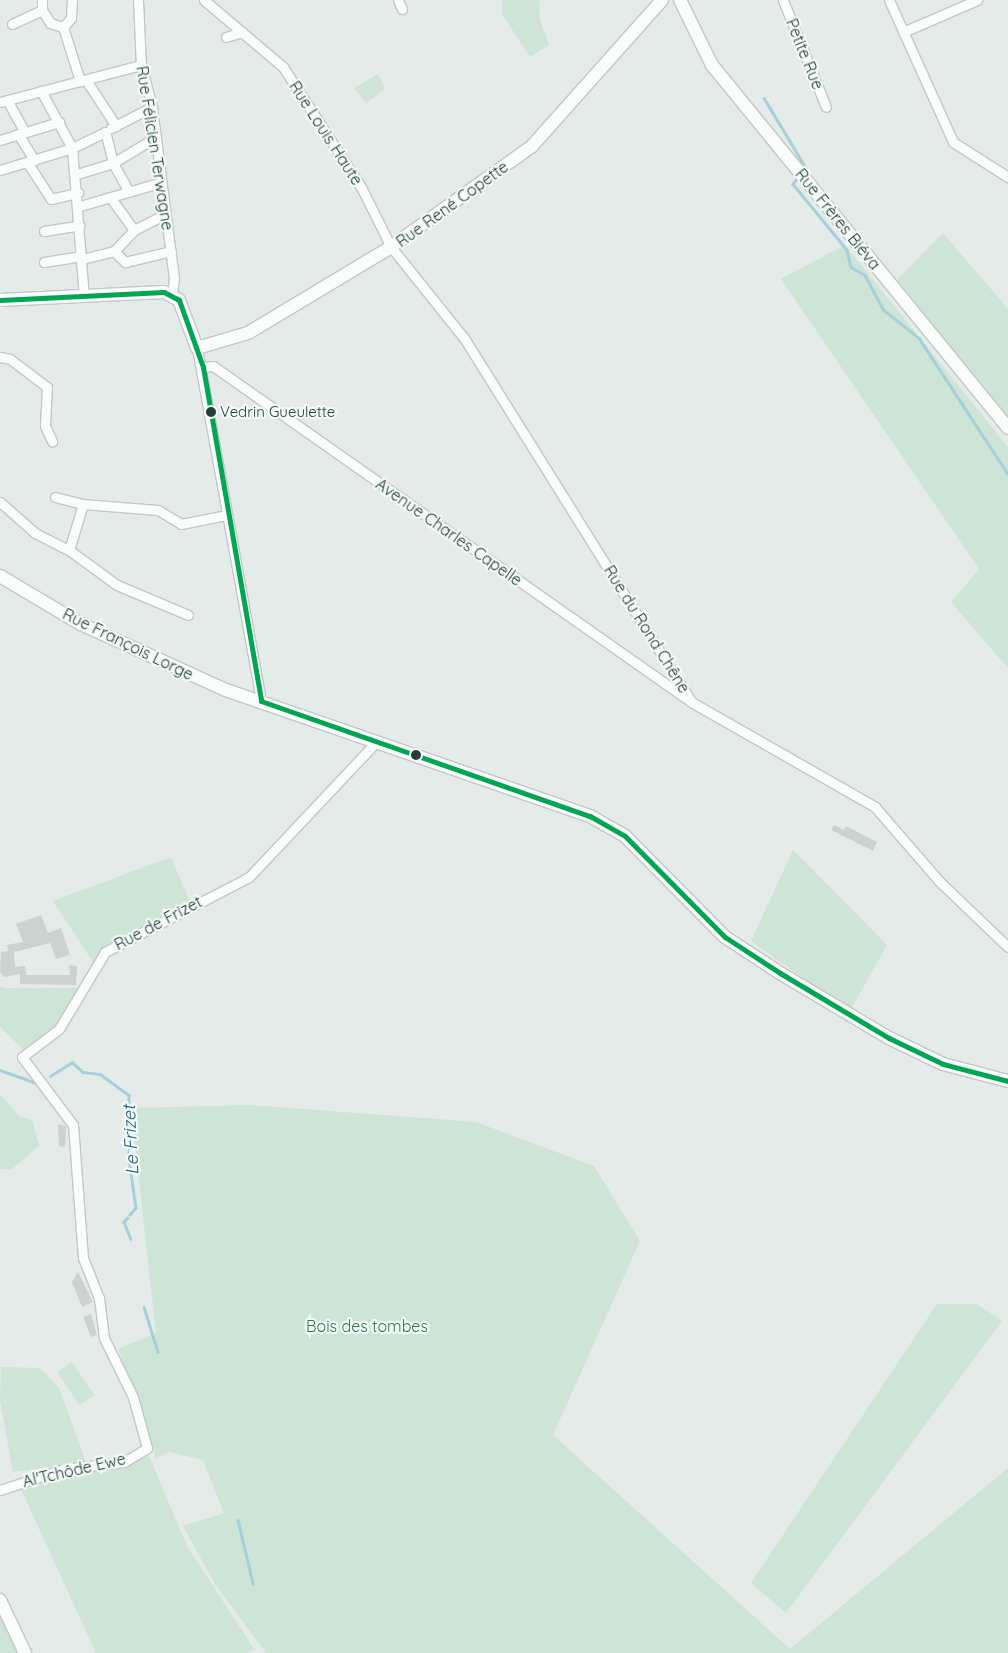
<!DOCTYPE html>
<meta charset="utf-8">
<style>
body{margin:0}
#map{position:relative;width:1008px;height:1653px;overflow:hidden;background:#e5ebe8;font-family:Quicksand,sans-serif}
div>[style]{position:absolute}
.green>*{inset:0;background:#cee4d6;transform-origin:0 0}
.stream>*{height:2.5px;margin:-1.25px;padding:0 1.25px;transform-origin:1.25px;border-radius:1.25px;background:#a5d0d9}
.building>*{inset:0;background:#ccd2d0}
.roads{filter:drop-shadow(1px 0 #c2c8c5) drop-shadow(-1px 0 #c2c8c5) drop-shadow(0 1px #c2c8c5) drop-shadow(0 -1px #c2c8c5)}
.street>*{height:9px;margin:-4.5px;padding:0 4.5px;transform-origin:4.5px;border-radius:4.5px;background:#fbfcfc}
.secondary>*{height:12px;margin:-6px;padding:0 6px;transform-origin:6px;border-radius:6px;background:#fbfcfc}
.bus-1>*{height:5px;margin:-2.5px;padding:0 2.5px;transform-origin:2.5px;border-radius:2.5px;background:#00a651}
.dots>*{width:14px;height:14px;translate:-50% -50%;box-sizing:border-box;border:2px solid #f4faf7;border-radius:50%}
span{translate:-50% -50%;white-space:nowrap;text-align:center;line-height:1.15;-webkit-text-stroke:4.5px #f4faf7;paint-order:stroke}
.bus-label{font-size:15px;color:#223f39}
.left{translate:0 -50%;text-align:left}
.street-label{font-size:16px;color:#223f39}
.park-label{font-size:16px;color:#2b774b}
.water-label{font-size:18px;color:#1b697d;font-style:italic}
</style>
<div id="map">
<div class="green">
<i style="clip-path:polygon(502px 0,539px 0,540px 20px,549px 45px,530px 57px,502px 14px)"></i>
<i style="clip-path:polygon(378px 74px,385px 89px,366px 103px,354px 88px)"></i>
<i style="clip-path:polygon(943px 233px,1008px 309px,1008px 417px,894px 283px)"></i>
<i style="clip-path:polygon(845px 245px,1008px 447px,1008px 668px,951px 602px,979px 569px,781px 279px)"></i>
<i style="clip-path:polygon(793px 850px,887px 945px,850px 1011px,751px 941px)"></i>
<i style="clip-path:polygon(171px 857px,190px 902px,107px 946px,93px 962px,53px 901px)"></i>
<i style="clip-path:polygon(0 986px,4px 988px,78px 988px,51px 1034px,23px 1049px,0 1027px)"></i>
<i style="clip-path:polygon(0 1094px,19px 1116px,32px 1120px,39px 1146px,12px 1169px,0 1169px)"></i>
<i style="clip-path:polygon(249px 1105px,476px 1122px,594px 1166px,640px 1241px,553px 1435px,790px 1649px,1008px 1468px,1008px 1653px,266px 1653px,215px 1584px,183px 1526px,224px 1513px,203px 1460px,169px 1452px,156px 1458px,118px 1349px,156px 1333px,131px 1108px)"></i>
<i style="clip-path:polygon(937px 1304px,977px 1304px,1002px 1321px,786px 1613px,751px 1583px)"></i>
<i style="left:72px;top:1362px;width:40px;height:18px;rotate:56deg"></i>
<i style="clip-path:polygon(1px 1367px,40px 1368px,59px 1388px,86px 1462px,13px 1472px,0 1401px)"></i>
<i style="clip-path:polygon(149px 1456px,187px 1546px,254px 1649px,249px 1653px,96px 1653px,19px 1485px,44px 1476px,130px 1463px)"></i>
<i style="clip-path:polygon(0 1605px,22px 1653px,0 1653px)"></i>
</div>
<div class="stream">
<i style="left:764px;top:98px;width:82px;rotate:59deg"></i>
<i style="left:806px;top:168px;width:5px;rotate:127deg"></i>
<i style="left:798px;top:178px;width:8px;rotate:130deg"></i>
<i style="left:793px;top:184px;width:85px;rotate:50.7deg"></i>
<i style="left:847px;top:250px;width:17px;rotate:77deg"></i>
<i style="left:851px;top:267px;width:16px;rotate:30deg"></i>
<i style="left:865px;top:275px;width:40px;rotate:62deg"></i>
<i style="left:884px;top:310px;width:45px;rotate:38.7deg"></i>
<i style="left:919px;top:338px;width:163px;rotate:56.8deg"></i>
<i style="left:0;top:1070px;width:41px;rotate:19.7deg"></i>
<i style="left:50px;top:1076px;width:26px;rotate:-32deg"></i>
<i style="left:72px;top:1062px;width:15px;rotate:42deg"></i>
<i style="left:83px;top:1072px;width:17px;rotate:7deg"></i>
<i style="left:100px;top:1074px;width:36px;rotate:36deg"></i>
<i style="left:129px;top:1095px;width:64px;rotate:90deg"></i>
<i style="left:129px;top:1159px;width:49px;rotate:81.9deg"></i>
<i style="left:136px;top:1208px;width:9px;rotate:131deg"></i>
<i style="left:128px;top:1218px;width:6px;rotate:135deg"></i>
<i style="left:124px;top:1222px;width:18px;rotate:68deg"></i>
<i style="left:144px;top:1307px;width:47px;rotate:72.7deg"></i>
<i style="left:238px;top:1520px;width:65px;rotate:76.6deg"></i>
</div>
<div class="building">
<i style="clip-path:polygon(834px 825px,844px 830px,846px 826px,877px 842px,873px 851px,831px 830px)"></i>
<i style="clip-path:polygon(41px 915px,48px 933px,61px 928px,70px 955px,56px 959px,50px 943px,14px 952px,15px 967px,25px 966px,26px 975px,70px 975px,69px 965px,77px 966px,76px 985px,20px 984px,20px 974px,4px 977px,0 972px,1px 952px,8px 951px,7px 945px,23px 942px,16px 924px)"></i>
<i style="clip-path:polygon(58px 1124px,66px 1126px,65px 1147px,59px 1146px)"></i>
<i style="clip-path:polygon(78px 1272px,93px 1302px,82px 1307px,72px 1282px)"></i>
<i style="clip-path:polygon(91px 1314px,97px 1335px,91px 1337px,83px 1317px)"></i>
</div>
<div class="roads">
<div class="street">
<i style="left:42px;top:0;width:10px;rotate:90deg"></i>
<i style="left:42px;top:10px;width:15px;rotate:58deg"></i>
<i style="left:50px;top:23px;width:14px;rotate:17deg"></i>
<i style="left:138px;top:0;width:65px;rotate:87.4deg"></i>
<i style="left:141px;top:65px;width:43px;rotate:75.3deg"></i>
<i style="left:152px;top:107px;width:172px;rotate:82.7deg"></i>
<i style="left:174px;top:278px;width:17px;rotate:97deg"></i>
<i style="left:204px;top:0;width:104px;rotate:40.3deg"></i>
<i style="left:283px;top:67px;width:143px;rotate:57deg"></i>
<i style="left:361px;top:187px;width:67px;rotate:63.4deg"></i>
<i style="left:391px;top:247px;width:117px;rotate:51.3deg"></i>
<i style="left:464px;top:338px;width:426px;rotate:58deg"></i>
<i style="left:398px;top:0;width:10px;rotate:66deg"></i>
<i style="left:783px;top:0;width:115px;rotate:68.1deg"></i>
<i style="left:889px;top:0;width:156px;rotate:65.7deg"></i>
<i style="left:953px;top:142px;width:65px;rotate:32.5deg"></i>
<i style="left:12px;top:24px;width:33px;rotate:-25deg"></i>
<i style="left:63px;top:27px;width:57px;rotate:72.5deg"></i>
<i style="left:63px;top:27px;width:12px;rotate:-48deg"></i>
<i style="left:71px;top:18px;width:18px;rotate:-87deg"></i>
<i style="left:903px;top:32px;width:81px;rotate:-23.4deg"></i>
<i style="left:226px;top:37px;width:17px;rotate:-17deg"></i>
<i style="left:86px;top:80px;width:55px;rotate:56.9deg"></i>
<i style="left:7px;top:100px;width:37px;rotate:61deg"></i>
<i style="left:0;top:102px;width:146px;rotate:-14.7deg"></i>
<i style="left:111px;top:128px;width:46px;rotate:-27.1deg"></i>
<i style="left:18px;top:134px;width:31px;rotate:58deg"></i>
<i style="left:0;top:140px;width:62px;rotate:-17deg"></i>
<i style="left:27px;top:162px;width:44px;rotate:57deg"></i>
<i style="left:51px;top:199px;width:28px;rotate:-13deg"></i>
<i style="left:0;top:170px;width:75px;rotate:-17deg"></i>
<i style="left:72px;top:148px;width:65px;rotate:-118.5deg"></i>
<i style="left:77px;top:174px;width:38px;rotate:-17deg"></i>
<i style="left:113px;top:163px;width:32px;rotate:-104deg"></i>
<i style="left:105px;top:132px;width:37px;rotate:154deg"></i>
<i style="left:72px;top:148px;width:148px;rotate:85.4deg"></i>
<i style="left:129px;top:192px;width:33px;rotate:-119deg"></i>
<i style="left:113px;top:163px;width:50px;rotate:-31.2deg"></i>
<i style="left:110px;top:197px;width:41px;rotate:54deg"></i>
<i style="left:80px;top:206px;width:85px;rotate:-16.3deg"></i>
<i style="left:44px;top:231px;width:36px;rotate:-9deg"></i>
<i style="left:114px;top:251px;width:16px;rotate:45deg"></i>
<i style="left:125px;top:262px;width:47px;rotate:-13.4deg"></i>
<i style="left:82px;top:259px;width:33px;rotate:-14deg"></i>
<i style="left:114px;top:251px;width:29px;rotate:-46deg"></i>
<i style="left:134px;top:230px;width:36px;rotate:-27deg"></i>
<i style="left:44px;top:262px;width:38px;rotate:-9deg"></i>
<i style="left:197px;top:348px;width:359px;rotate:79.7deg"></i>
<i style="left:0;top:357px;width:10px;rotate:11deg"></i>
<i style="left:10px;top:359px;width:46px;rotate:37.1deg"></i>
<i style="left:47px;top:387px;width:39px;rotate:93deg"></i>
<i style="left:45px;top:426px;width:17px;rotate:65deg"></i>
<i style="left:203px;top:367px;width:10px;rotate:-6deg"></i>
<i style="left:213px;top:366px;width:586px;rotate:35.07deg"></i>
<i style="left:693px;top:703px;width:210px;rotate:29.7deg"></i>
<i style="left:875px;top:807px;width:98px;rotate:49.1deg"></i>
<i style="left:939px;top:881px;width:95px;rotate:43.7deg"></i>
<i style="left:55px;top:497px;width:29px;rotate:14deg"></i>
<i style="left:0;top:502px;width:47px;rotate:41.5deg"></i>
<i style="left:35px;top:533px;width:38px;rotate:27deg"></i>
<i style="left:69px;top:550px;width:48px;rotate:-73.1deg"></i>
<i style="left:83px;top:504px;width:75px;rotate:4.6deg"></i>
<i style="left:158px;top:510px;width:27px;rotate:31deg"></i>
<i style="left:181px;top:524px;width:47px;rotate:-11.1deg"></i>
<i style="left:69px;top:550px;width:59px;rotate:36.1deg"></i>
<i style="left:117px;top:585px;width:77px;rotate:22.9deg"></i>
<i style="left:0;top:1490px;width:67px;rotate:-18.2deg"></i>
<i style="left:64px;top:1469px;width:60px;rotate:-6.7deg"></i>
<i style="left:124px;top:1462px;width:27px;rotate:-31deg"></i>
<i style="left:147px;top:1448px;width:53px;rotate:-105.4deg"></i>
<i style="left:133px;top:1397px;width:66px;rotate:-116.2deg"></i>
<i style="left:104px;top:1338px;width:40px;rotate:-97.1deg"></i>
<i style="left:99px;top:1298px;width:43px;rotate:-111.8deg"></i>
<i style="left:83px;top:1258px;width:133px;rotate:-94.3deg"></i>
<i style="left:73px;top:1125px;width:85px;rotate:-126.9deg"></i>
<i style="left:22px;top:1057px;width:46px;rotate:-37.1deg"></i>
<i style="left:59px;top:1029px;width:90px;rotate:-59.1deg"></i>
<i style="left:105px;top:952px;width:162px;rotate:-27.5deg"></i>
<i style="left:249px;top:877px;width:187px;rotate:-46.7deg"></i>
</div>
<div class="secondary">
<i style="left:680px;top:0;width:72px;rotate:63.8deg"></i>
<i style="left:712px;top:65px;width:468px;rotate:50.8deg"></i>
<i style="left:0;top:300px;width:164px;rotate:-2.8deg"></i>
<i style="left:164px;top:292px;width:17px;rotate:28deg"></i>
<i style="left:179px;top:300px;width:51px;rotate:69.4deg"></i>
<i style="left:197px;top:348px;width:53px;rotate:-16.4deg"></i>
<i style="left:248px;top:333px;width:167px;rotate:-31deg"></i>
<i style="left:391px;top:247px;width:173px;rotate:-35.6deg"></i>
<i style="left:532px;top:146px;width:195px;rotate:-48.3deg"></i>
<i style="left:0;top:576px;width:94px;rotate:30.7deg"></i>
<i style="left:81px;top:624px;width:159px;rotate:24.5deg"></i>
<i style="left:226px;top:690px;width:385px;rotate:19.1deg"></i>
<i style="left:590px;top:816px;width:40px;rotate:29.7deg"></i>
<i style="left:625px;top:836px;width:142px;rotate:45.3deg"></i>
<i style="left:725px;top:937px;width:66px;rotate:33.2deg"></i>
<i style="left:780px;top:973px;width:127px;rotate:30.8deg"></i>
<i style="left:889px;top:1038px;width:60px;rotate:25.7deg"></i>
<i style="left:943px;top:1064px;width:67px;rotate:14.7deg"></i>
<i style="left:0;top:1600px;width:59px;rotate:64.7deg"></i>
</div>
</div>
<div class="bus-1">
<i style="left:0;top:300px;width:164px;rotate:-2.8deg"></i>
<i style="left:164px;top:292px;width:17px;rotate:28deg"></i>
<i style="left:179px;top:300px;width:71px;rotate:70.3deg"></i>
<i style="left:203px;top:367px;width:339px;rotate:80.1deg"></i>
<i style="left:261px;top:701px;width:349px;rotate:19.3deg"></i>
<i style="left:590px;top:816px;width:40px;rotate:29.7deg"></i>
<i style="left:625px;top:836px;width:142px;rotate:45.3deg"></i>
<i style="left:725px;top:937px;width:66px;rotate:33.2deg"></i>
<i style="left:780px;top:973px;width:127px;rotate:30.8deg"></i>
<i style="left:889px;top:1038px;width:60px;rotate:25.7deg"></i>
<i style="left:943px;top:1064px;width:67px;rotate:14.7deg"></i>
</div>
<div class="dots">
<i style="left:211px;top:412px;background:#223f39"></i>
<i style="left:416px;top:755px;background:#223f39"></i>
</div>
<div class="bus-label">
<span class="left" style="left:220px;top:412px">Vedrin Gueulette</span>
</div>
<div class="street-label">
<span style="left:805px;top:54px;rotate:68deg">Petite Rue</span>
<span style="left:326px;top:133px;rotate:57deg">Rue Louis Haute</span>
<span style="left:155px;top:148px;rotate:81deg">Rue Félicien Terwagne</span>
<span style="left:452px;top:204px;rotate:-36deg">Rue René Copette</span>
<span style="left:838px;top:219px;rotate:51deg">Rue Frères Biéva</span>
<span style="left:449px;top:532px;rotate:35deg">Avenue Charles Capelle</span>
<span style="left:647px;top:629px;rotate:58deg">Rue du Rond Chêne</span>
<span style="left:128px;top:644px;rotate:26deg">Rue François Lorge</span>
<span style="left:158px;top:923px;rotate:-28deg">Rue de Frizet</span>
<span style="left:74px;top:1470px;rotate:-13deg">Al'Tchôde Ewe</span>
</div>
<div class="park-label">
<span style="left:367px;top:1326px">Bois des tombes</span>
</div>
<div class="water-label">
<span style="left:131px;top:1140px;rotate:-93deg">Le Frizet</span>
</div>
</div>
